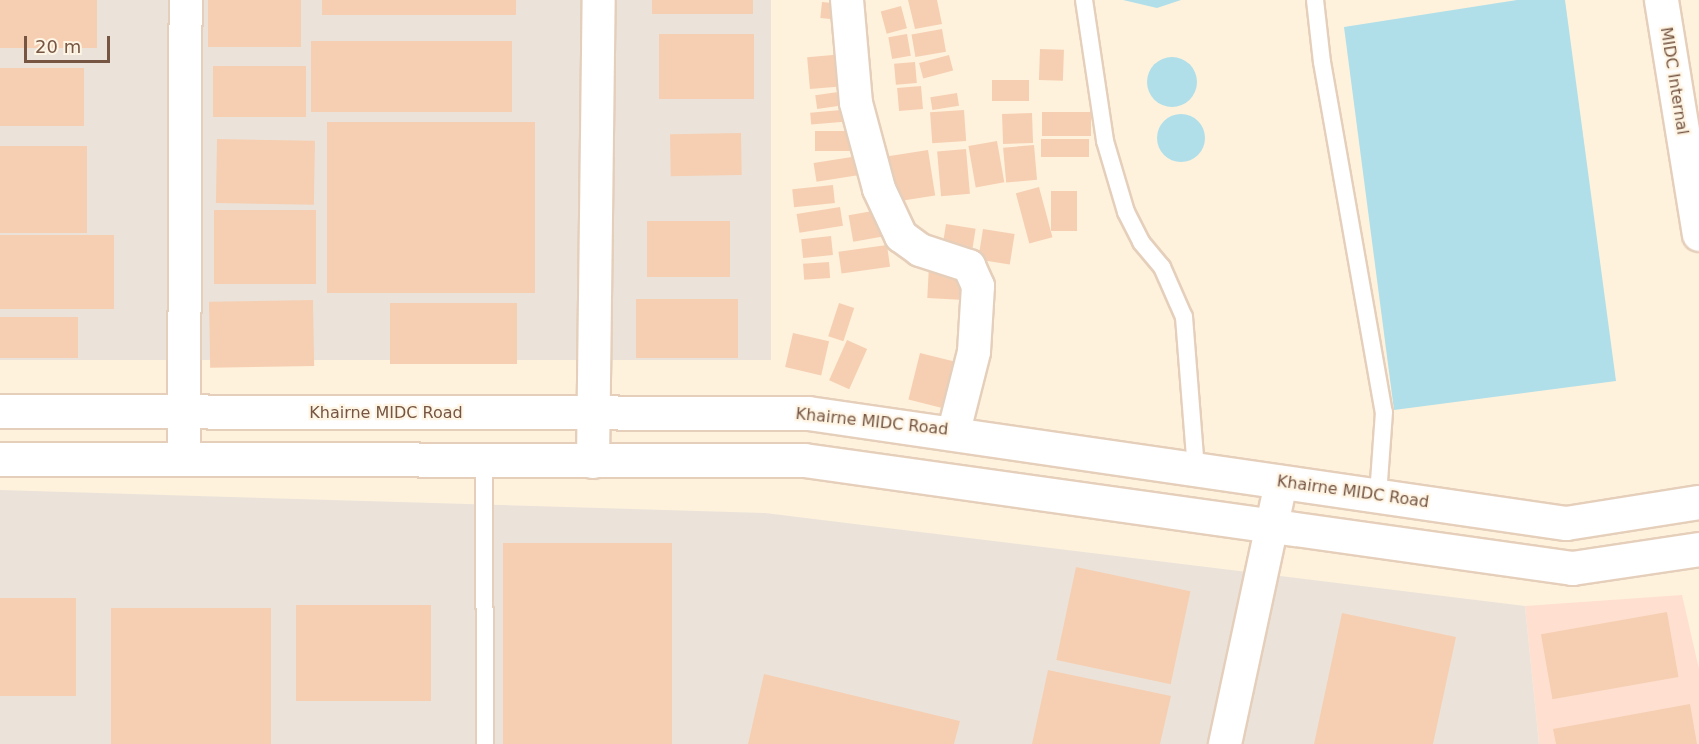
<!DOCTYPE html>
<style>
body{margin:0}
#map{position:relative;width:1699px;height:744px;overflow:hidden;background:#fef2dd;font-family:"DejaVu Sans",sans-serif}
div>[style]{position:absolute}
.commercial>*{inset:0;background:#ffdfd0}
.industrial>*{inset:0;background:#ebe3da;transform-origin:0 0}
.water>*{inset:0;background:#b0dfe9}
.round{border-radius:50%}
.building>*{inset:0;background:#f6cfb2;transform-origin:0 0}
.roads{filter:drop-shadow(2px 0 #e5cfbb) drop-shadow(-2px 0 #e5cfbb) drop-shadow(0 2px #e5cfbb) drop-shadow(0 -2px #e5cfbb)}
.service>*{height:16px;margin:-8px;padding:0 8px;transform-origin:8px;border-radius:8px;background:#fff}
.minor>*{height:32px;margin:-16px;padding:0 16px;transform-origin:16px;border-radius:16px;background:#fff}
.tertiary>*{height:33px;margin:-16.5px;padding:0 16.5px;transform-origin:16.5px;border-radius:16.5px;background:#fff}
.secondary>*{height:33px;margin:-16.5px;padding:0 16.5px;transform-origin:16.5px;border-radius:16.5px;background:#fff}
span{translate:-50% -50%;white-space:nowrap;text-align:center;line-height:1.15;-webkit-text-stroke:4.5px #fff5e5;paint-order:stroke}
.street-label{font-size:16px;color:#765643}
.scale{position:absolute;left:24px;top:36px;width:86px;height:27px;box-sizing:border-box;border:3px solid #765643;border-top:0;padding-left:8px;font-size:18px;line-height:21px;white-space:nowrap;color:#765643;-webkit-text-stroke:4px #fff5e5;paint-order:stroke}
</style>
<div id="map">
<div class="commercial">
<i style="clip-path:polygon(1682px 595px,1699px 669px,1699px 744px,1539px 744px,1525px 606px)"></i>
</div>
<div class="industrial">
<i style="left:0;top:0;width:771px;height:360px"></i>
<i style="clip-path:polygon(0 490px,765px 513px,1525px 606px,1539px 744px,0 744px)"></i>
</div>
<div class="water">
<i style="clip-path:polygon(1123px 0,1181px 0,1157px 8px)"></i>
<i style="clip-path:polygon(1517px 0,1565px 0,1616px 381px,1394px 410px,1344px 27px)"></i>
<i class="round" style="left:1147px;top:57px;width:50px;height:50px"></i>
<i class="round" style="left:1157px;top:114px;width:48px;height:48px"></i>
</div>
<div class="building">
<i style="left:0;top:0;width:97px;height:48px"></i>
<i style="left:208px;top:0;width:93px;height:47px"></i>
<i style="left:322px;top:0;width:194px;height:15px"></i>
<i style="left:652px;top:0;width:101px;height:14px"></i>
<i style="clip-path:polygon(908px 0,937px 0,942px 24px,915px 29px)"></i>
<i style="left:822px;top:2px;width:20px;height:16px;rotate:6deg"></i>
<i style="left:901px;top:6px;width:23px;height:21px;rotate:75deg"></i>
<i style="left:942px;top:29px;width:23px;height:31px;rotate:80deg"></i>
<i style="left:754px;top:34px;width:65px;height:95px;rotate:90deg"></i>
<i style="left:907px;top:34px;width:22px;height:19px;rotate:80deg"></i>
<i style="left:311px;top:41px;width:201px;height:71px"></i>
<i style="left:1040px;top:49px;width:24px;height:31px;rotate:2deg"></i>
<i style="left:844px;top:54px;width:32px;height:37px;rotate:85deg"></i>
<i style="left:949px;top:55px;width:16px;height:31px;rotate:75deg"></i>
<i style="left:915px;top:62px;width:21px;height:21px;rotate:85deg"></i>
<i style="left:213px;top:66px;width:93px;height:51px"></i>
<i style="left:0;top:68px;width:84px;height:58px"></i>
<i style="left:1029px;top:80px;width:21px;height:37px;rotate:90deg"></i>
<i style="left:921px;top:86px;width:23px;height:24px;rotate:85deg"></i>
<i style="left:838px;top:92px;width:14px;height:23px;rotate:82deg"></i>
<i style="left:957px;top:93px;width:13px;height:27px;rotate:81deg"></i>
<i style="left:852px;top:109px;width:12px;height:42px;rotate:85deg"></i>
<i style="left:964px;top:110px;width:31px;height:34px;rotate:86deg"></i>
<i style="left:1091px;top:112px;width:24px;height:49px;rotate:90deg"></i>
<i style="left:1032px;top:113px;width:30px;height:30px;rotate:88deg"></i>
<i style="left:535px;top:122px;width:171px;height:208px;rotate:90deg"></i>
<i style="left:856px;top:131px;width:20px;height:41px;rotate:90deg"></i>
<i style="left:741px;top:133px;width:42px;height:71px;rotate:89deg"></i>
<i style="left:217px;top:139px;width:98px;height:64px;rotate:1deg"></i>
<i style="left:1089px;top:139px;width:18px;height:48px;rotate:90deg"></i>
<i style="left:997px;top:141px;width:42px;height:29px;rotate:80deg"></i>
<i style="left:1034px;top:145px;width:35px;height:31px;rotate:85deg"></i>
<i style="left:0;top:146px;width:87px;height:87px"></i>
<i style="left:966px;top:149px;width:45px;height:29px;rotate:85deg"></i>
<i style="left:928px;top:150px;width:46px;height:47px;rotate:81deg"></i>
<i style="left:858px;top:156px;width:19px;height:45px;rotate:81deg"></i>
<i style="left:833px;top:185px;width:18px;height:41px;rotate:84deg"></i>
<i style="left:1039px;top:187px;width:52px;height:24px;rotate:75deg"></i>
<i style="left:1051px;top:191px;width:26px;height:40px"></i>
<i style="left:840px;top:207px;width:19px;height:44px;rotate:81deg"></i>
<i style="left:884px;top:209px;width:27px;height:36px;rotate:80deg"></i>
<i style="left:214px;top:210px;width:102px;height:74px"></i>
<i style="left:647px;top:221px;width:83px;height:56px"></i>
<i style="left:946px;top:224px;width:30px;height:30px;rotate:9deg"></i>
<i style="left:983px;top:229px;width:32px;height:31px;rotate:9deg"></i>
<i style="left:0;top:235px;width:114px;height:74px"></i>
<i style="left:831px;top:236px;width:19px;height:30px;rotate:84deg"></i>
<i style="left:887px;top:245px;width:22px;height:49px;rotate:82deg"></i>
<i style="left:829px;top:262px;width:16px;height:26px;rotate:86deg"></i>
<i style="left:929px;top:265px;width:37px;height:33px;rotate:3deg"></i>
<i style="left:636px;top:299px;width:102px;height:59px"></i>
<i style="left:313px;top:300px;width:66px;height:104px;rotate:89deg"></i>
<i style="left:390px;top:303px;width:127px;height:61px"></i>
<i style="left:839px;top:303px;width:16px;height:35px;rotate:18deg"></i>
<i style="left:78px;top:317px;width:41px;height:78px;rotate:90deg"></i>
<i style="left:793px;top:333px;width:37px;height:35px;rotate:13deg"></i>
<i style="left:847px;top:340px;width:22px;height:44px;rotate:24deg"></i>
<i style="left:920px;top:353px;width:49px;height:48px;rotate:14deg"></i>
<i style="left:503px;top:543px;width:169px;height:201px"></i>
<i style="left:1076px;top:567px;width:117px;height:95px;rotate:12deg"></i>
<i style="left:0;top:598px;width:76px;height:98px"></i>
<i style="left:296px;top:605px;width:135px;height:96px"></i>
<i style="left:271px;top:608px;width:136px;height:160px;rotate:90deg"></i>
<i style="left:1667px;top:612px;width:66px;height:128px;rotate:80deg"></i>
<i style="clip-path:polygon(1342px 613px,1456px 637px,1433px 744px,1314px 744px)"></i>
<i style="clip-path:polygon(1048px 670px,1171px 696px,1160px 744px,1032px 744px)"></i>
<i style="clip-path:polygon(764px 674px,960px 721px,954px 744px,748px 744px)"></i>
<i style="clip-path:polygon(1690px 704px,1697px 744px,1556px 744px,1553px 729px)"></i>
</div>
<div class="roads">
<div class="service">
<i style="left:1084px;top:0;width:143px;rotate:81.5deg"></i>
<i style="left:1105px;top:141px;width:74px;rotate:73.5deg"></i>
<i style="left:1126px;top:212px;width:34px;rotate:63deg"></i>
<i style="left:1141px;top:242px;width:33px;rotate:50deg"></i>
<i style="left:1162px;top:267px;width:55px;rotate:66.3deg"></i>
<i style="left:1184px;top:317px;width:152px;rotate:85.5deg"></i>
<i style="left:1315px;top:0;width:62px;rotate:83.6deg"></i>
<i style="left:1322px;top:62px;width:355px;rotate:80deg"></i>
<i style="left:1384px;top:412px;width:84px;rotate:94.1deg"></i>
<i style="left:484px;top:462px;width:282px;rotate:89.8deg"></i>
</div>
<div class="minor">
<i style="left:847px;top:0;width:103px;rotate:85deg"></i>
<i style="left:856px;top:103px;width:89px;rotate:75deg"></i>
<i style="left:879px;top:189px;width:52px;rotate:64.9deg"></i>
<i style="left:901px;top:236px;width:24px;rotate:36deg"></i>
<i style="left:920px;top:250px;width:52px;rotate:18.1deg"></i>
<i style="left:969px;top:266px;width:22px;rotate:66deg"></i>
<i style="left:978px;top:286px;width:66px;rotate:93.5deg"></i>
<i style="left:974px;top:352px;width:81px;rotate:104.2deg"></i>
<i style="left:184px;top:460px;width:460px;rotate:-89.8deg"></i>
<i style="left:593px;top:462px;width:462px;rotate:-89.3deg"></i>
<i style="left:1225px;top:744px;width:268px;rotate:-77.9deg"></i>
</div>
<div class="tertiary">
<i style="left:1661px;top:0;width:237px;rotate:80.8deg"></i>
</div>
<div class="secondary">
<i style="left:0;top:411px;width:808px;rotate:0.14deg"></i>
<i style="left:808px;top:413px;width:766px;rotate:8.26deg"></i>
<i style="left:1566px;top:523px;width:135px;rotate:-9deg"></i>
<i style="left:0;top:459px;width:804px;rotate:0.07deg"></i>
<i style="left:804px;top:460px;width:776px;rotate:8deg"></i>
<i style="left:1572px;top:568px;width:128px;rotate:-8.5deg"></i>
</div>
</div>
<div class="street-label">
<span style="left:1674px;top:81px;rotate:81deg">MIDC Internal</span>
<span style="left:386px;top:413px">Khairne MIDC Road</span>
<span style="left:872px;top:422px;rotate:6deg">Khairne MIDC Road</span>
<span style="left:1353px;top:492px;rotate:8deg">Khairne MIDC Road</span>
</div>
<div class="scale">20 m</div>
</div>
